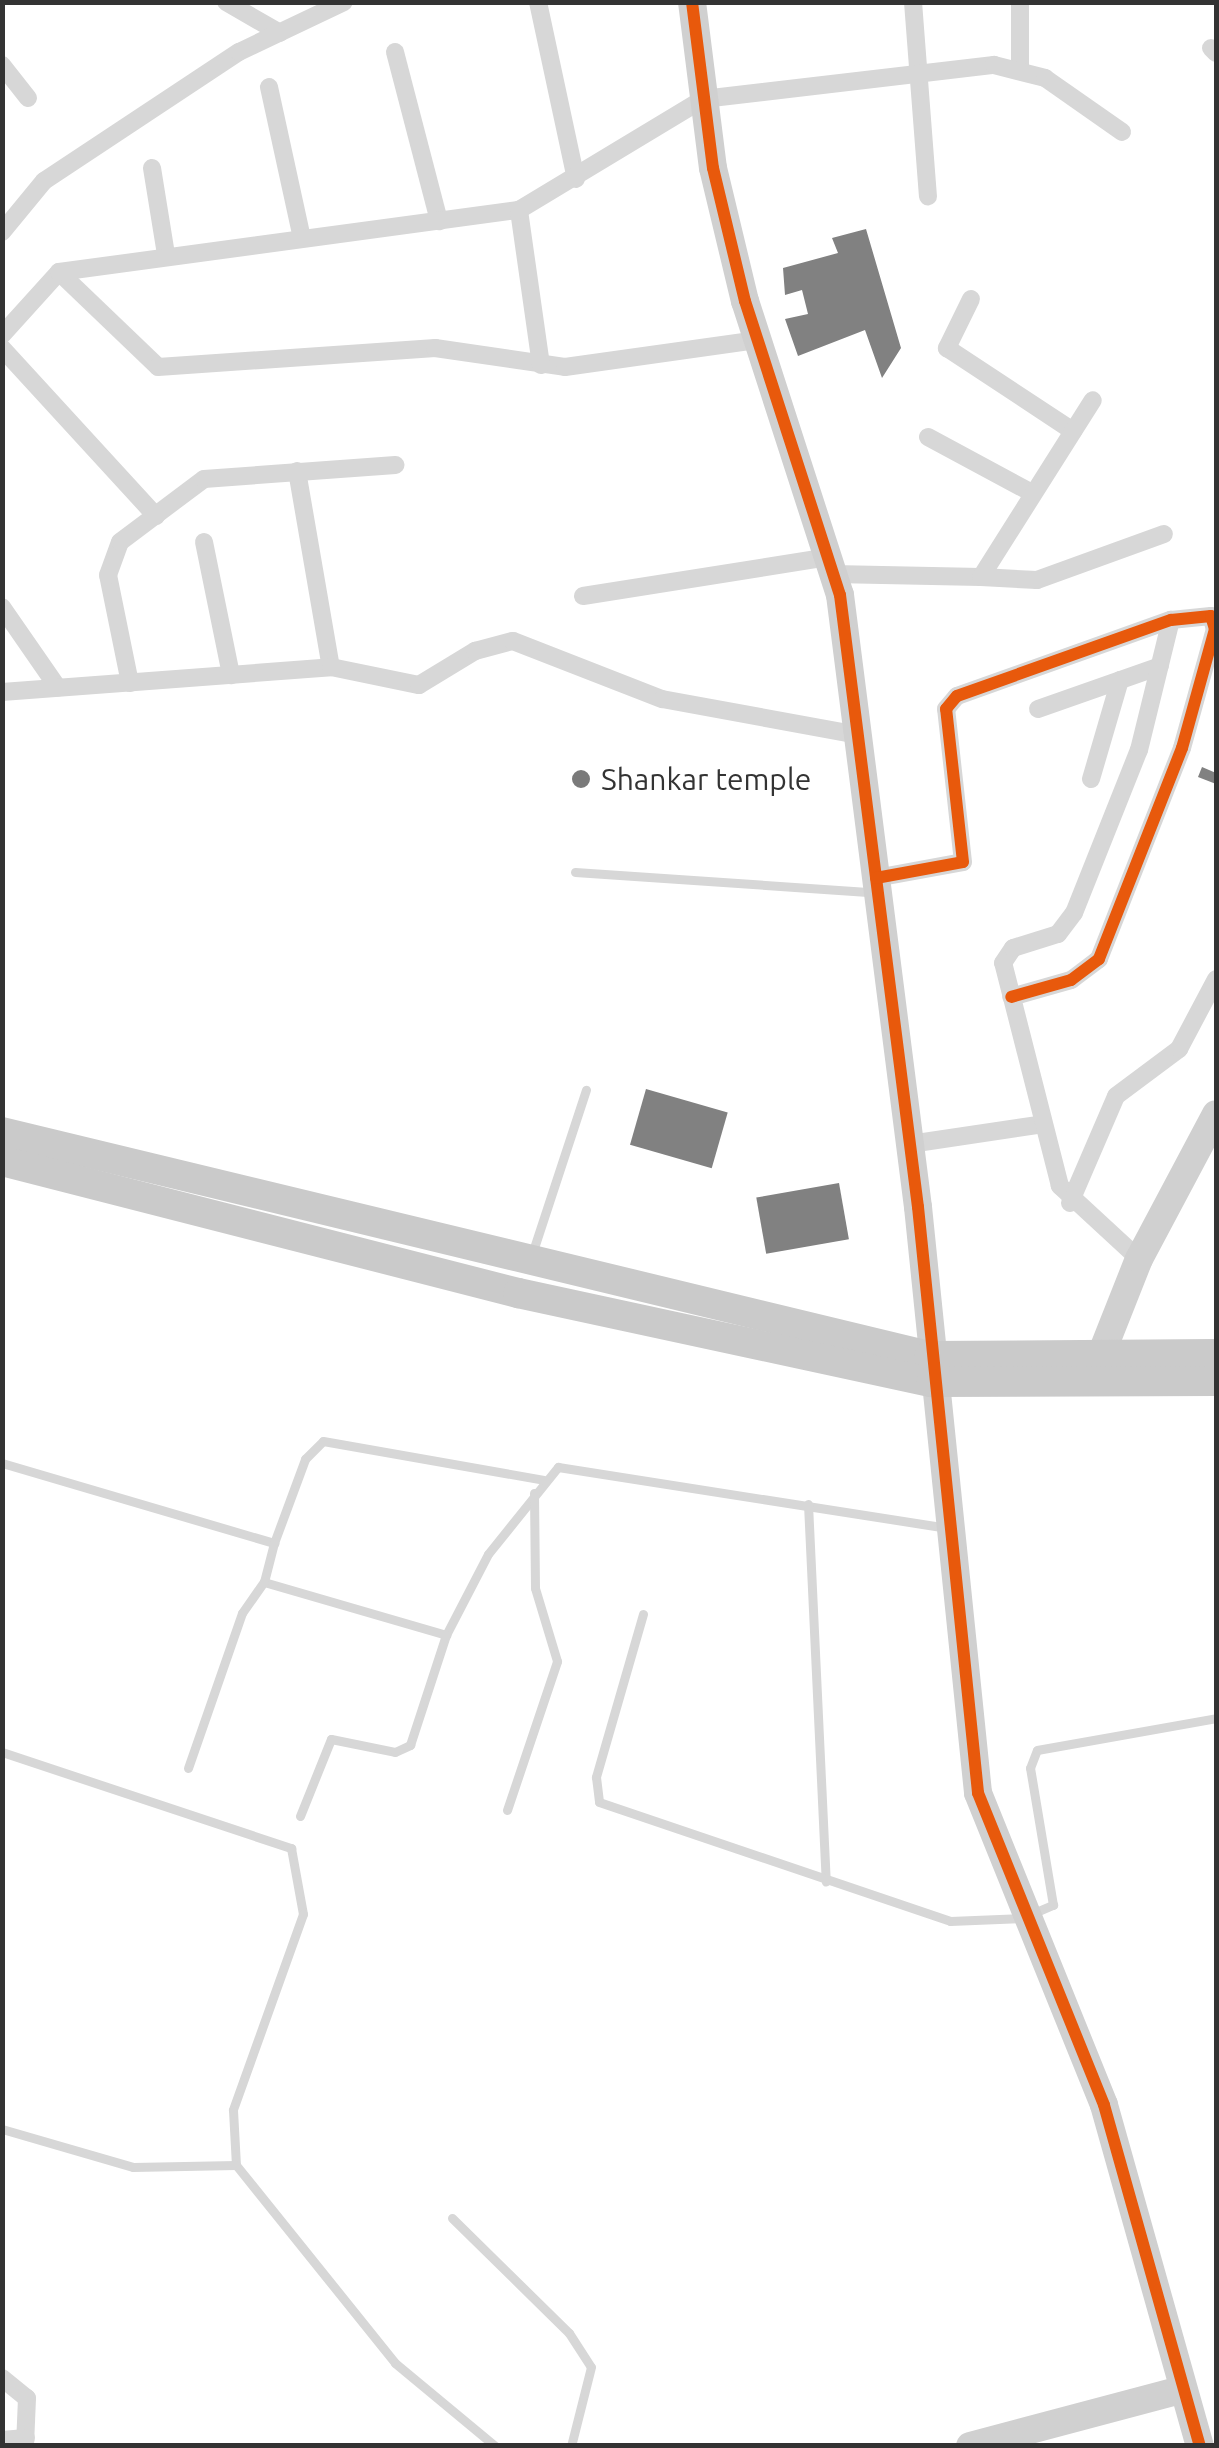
<!DOCTYPE html>
<style>
body{margin:0}
#map{position:relative;width:1219px;height:2448px;overflow:hidden;background:#fff;font-family:Ubuntu,sans-serif}
div>[style]{position:absolute}
.building>*{inset:0;background:#818181;transform-origin:0 0}
.lane>*{height:9px;margin:-4.5px;padding:0 4.5px;transform-origin:4.5px;border-radius:4.5px;background:#d7d7d7}
.street>*{height:18px;margin:-9px;padding:0 9px;transform-origin:9px;border-radius:9px;background:#d7d7d7}
.secondary>*{height:28px;margin:-14px;padding:0 14px;transform-origin:14px;border-radius:14px;background:#d0d0d0}
.primary>*{height:30px;margin:-15px;padding:0 15px;transform-origin:15px;border-radius:15px;background:#cacaca}
.cycleway>*{height:12px;margin:-6px;padding:0 6px;transform-origin:6px;border-radius:6px;background:#e8590c}
.dots>*{width:28px;height:28px;translate:-50% -50%;box-sizing:border-box;border:5px solid #fff;border-radius:50%}
span{translate:-50% -50%;white-space:nowrap;text-align:center;line-height:1.15;-webkit-text-stroke:10px #fff;paint-order:stroke}
.poi-label{font-size:30px;color:#333}
.left{translate:0 -50%;text-align:left}
.frame{position:absolute;inset:0;border:5px solid #333;pointer-events:none}
</style>
<div id="map">
<div class="building">
<i style="clip-path:polygon(866px 229px,901px 348px,882px 378px,865px 330px,798px 356px,785px 319px,808px 314px,802px 290px,785px 295px,783px 268px,838px 253px,832px 238px)"></i>
<i style="clip-path:polygon(1202px 767px,1216px 773px,1216px 784px,1198px 777px)"></i>
<i style="left:646px;top:1089px;width:85px;height:58px;rotate:16deg"></i>
<i style="left:839px;top:1183px;width:57px;height:84px;rotate:80deg"></i>
</div>
<div class="lane">
<i style="left:575px;top:872px;width:297px;rotate:3.9deg"></i>
<i style="left:532px;top:1254px;width:173px;rotate:-71.8deg"></i>
<i style="left:2px;top:1463px;width:284px;rotate:16.4deg"></i>
<i style="left:274px;top:1543px;width:40px;rotate:104.4deg"></i>
<i style="left:264px;top:1582px;width:190px;rotate:16.2deg"></i>
<i style="left:446px;top:1635px;width:91px;rotate:-62.6deg"></i>
<i style="left:488px;top:1554px;width:112px;rotate:-51.2deg"></i>
<i style="left:558px;top:1467px;width:396px;rotate:8.9deg"></i>
<i style="left:808px;top:1504px;width:378px;rotate:87.3deg"></i>
<i style="left:274px;top:1543px;width:90px;rotate:-69.7deg"></i>
<i style="left:305px;top:1459px;width:25px;rotate:-45deg"></i>
<i style="left:323px;top:1441px;width:224px;rotate:10deg"></i>
<i style="left:643px;top:1614px;width:170px;rotate:106.1deg"></i>
<i style="left:596px;top:1777px;width:25px;rotate:83deg"></i>
<i style="left:599px;top:1802px;width:371px;rotate:18.7deg"></i>
<i style="left:950px;top:1921px;width:72px;rotate:-2.4deg"></i>
<i style="left:1022px;top:1918px;width:34px;rotate:-23deg"></i>
<i style="left:1053px;top:1905px;width:139px;rotate:-99.5deg"></i>
<i style="left:1030px;top:1768px;width:19px;rotate:-69deg"></i>
<i style="left:1037px;top:1750px;width:182px;rotate:-10.1deg"></i>
<i style="left:2px;top:1752px;width:305px;rotate:18.4deg"></i>
<i style="left:291px;top:1848px;width:67px;rotate:79.7deg"></i>
<i style="left:303px;top:1914px;width:208px;rotate:109.7deg"></i>
<i style="left:233px;top:2110px;width:55px;rotate:86.9deg"></i>
<i style="left:236px;top:2165px;width:254px;rotate:51.2deg"></i>
<i style="left:395px;top:2363px;width:130px;rotate:39.7deg"></i>
<i style="left:188px;top:1768px;width:164px;rotate:-70.8deg"></i>
<i style="left:242px;top:1613px;width:38px;rotate:-55deg"></i>
<i style="left:507px;top:1810px;width:157px;rotate:-71.4deg"></i>
<i style="left:557px;top:1661px;width:76px;rotate:-106.8deg"></i>
<i style="left:535px;top:1588px;width:95px;rotate:-90.6deg"></i>
<i style="left:300px;top:1816px;width:83px;rotate:-68.1deg"></i>
<i style="left:331px;top:1739px;width:65px;rotate:11.5deg"></i>
<i style="left:395px;top:1752px;width:17px;rotate:-25deg"></i>
<i style="left:410px;top:1745px;width:116px;rotate:-71.9deg"></i>
<i style="left:2px;top:2129px;width:136px;rotate:16.2deg"></i>
<i style="left:133px;top:2167px;width:103px;rotate:-1.1deg"></i>
<i style="left:452px;top:2218px;width:164px;rotate:44.5deg"></i>
<i style="left:569px;top:2333px;width:40px;rotate:57.1deg"></i>
<i style="left:591px;top:2367px;width:81px;rotate:104.2deg"></i>
</div>
<div class="street">
<i style="left:226px;top:2px;width:62px;rotate:29.9deg"></i>
<i style="left:538px;top:2px;width:181px;rotate:77.9deg"></i>
<i style="left:913px;top:2px;width:195px;rotate:85.6deg"></i>
<i style="left:1020px;top:2px;width:67px;rotate:90deg"></i>
<i style="left:1211px;top:48px;width:7px;rotate:45deg"></i>
<i style="left:395px;top:52px;width:175px;rotate:75.4deg"></i>
<i style="left:2px;top:65px;width:42px;rotate:51.8deg"></i>
<i style="left:269px;top:87px;width:155px;rotate:77.7deg"></i>
<i style="left:152px;top:168px;width:87px;rotate:80.8deg"></i>
<i style="left:2px;top:232px;width:66px;rotate:-50.5deg"></i>
<i style="left:44px;top:181px;width:234px;rotate:-33.5deg"></i>
<i style="left:239px;top:52px;width:116px;rotate:-25.5deg"></i>
<i style="left:59px;top:272px;width:137px;rotate:43.8deg"></i>
<i style="left:158px;top:367px;width:278px;rotate:-3.9deg"></i>
<i style="left:435px;top:348px;width:131px;rotate:8.3deg"></i>
<i style="left:565px;top:367px;width:195px;rotate:-8deg"></i>
<i style="left:971px;top:299px;width:55px;rotate:116.1deg"></i>
<i style="left:947px;top:348px;width:151px;rotate:33.4deg"></i>
<i style="left:2px;top:335px;width:85px;rotate:-47.9deg"></i>
<i style="left:59px;top:272px;width:464px;rotate:-7.7deg"></i>
<i style="left:2px;top:348px;width:228px;rotate:47.5deg"></i>
<i style="left:541px;top:365px;width:157px;rotate:-98.1deg"></i>
<i style="left:519px;top:210px;width:215px;rotate:-31.1deg"></i>
<i style="left:703px;top:99px;width:293px;rotate:-6.7deg"></i>
<i style="left:994px;top:65px;width:53px;rotate:14.3deg"></i>
<i style="left:1045px;top:78px;width:94px;rotate:35deg"></i>
<i style="left:928px;top:437px;width:118px;rotate:28.3deg"></i>
<i style="left:297px;top:471px;width:199px;rotate:80.2deg"></i>
<i style="left:204px;top:542px;width:136px;rotate:78.5deg"></i>
<i style="left:833px;top:574px;width:148px;rotate:1.2deg"></i>
<i style="left:981px;top:577px;width:209px;rotate:-57.7deg"></i>
<i style="left:981px;top:577px;width:56px;rotate:3.1deg"></i>
<i style="left:1037px;top:580px;width:135px;rotate:-19.9deg"></i>
<i style="left:583px;top:596px;width:248px;rotate:-9deg"></i>
<i style="left:2px;top:607px;width:98px;rotate:55.3deg"></i>
<i style="left:130px;top:683px;width:110px;rotate:-101.5deg"></i>
<i style="left:108px;top:575px;width:35px;rotate:-70deg"></i>
<i style="left:120px;top:542px;width:105px;rotate:-36.9deg"></i>
<i style="left:204px;top:479px;width:192px;rotate:-4.2deg"></i>
<i style="left:2px;top:692px;width:330px;rotate:-4.3deg"></i>
<i style="left:331px;top:667px;width:90px;rotate:11.6deg"></i>
<i style="left:419px;top:685px;width:66px;rotate:-31.3deg"></i>
<i style="left:475px;top:651px;width:39px;rotate:-15deg"></i>
<i style="left:513px;top:641px;width:160px;rotate:21.3deg"></i>
<i style="left:662px;top:699px;width:199px;rotate:10.4deg"></i>
<i style="left:1038px;top:709px;width:129px;rotate:-19.4deg"></i>
<i style="left:1091px;top:779px;width:103px;rotate:-73.7deg"></i>
<i style="left:876px;top:878px;width:88px;rotate:-10.4deg"></i>
<i style="left:963px;top:862px;width:154px;rotate:-96.3deg"></i>
<i style="left:946px;top:709px;width:17px;rotate:-50deg"></i>
<i style="left:957px;top:696px;width:227px;rotate:-19.6deg"></i>
<i style="left:1171px;top:620px;width:40px;rotate:-5.7deg"></i>
<i style="left:1211px;top:616px;width:14px;rotate:73deg"></i>
<i style="left:1215px;top:629px;width:123px;rotate:105.5deg"></i>
<i style="left:1182px;top:748px;width:227px;rotate:111.5deg"></i>
<i style="left:1099px;top:959px;width:35px;rotate:143deg"></i>
<i style="left:1071px;top:980px;width:62px;rotate:164.2deg"></i>
<i style="left:910px;top:1144px;width:135px;rotate:-8.5deg"></i>
<i style="left:1070px;top:1203px;width:116px;rotate:-66.7deg"></i>
<i style="left:1116px;top:1096px;width:79px;rotate:-36.7deg"></i>
<i style="left:1179px;top:1049px;width:79px;rotate:-62.1deg"></i>
<i style="left:1139px;top:1259px;width:108px;rotate:-137.3deg"></i>
<i style="left:1060px;top:1186px;width:230px;rotate:-104.3deg"></i>
<i style="left:1003px;top:963px;width:18px;rotate:-56deg"></i>
<i style="left:1013px;top:948px;width:47px;rotate:-17.3deg"></i>
<i style="left:1058px;top:934px;width:26px;rotate:-53deg"></i>
<i style="left:1074px;top:913px;width:175px;rotate:-68.3deg"></i>
<i style="left:1139px;top:750px;width:134px;rotate:-76.2deg"></i>
<i style="left:2px;top:2378px;width:32px;rotate:39deg"></i>
<i style="left:27px;top:2398px;width:48px;rotate:92.4deg"></i>
<i style="left:2px;top:2440px;width:24px;rotate:-5deg"></i>
</div>
<div class="secondary">
<i style="left:692px;top:2px;width:167px;rotate:82.8deg"></i>
<i style="left:713px;top:168px;width:137px;rotate:76.5deg"></i>
<i style="left:745px;top:301px;width:309px;rotate:72.1deg"></i>
<i style="left:840px;top:595px;width:617px;rotate:82.74deg"></i>
<i style="left:918px;top:1207px;width:589px;rotate:84.15deg"></i>
<i style="left:978px;top:1793px;width:336px;rotate:68deg"></i>
<i style="left:1104px;top:2105px;width:354px;rotate:74.3deg"></i>
<i style="left:1093px;top:1375px;width:125px;rotate:-68.4deg"></i>
<i style="left:1139px;top:1259px;width:164px;rotate:-62deg"></i>
<i style="left:970px;top:2446px;width:218px;rotate:-14.9deg"></i>
</div>
<div class="primary">
<i style="left:2px;top:1132px;width:954px;rotate:13.58deg"></i>
<i style="left:929px;top:1356px;width:287px;rotate:-0.4deg"></i>
<i style="left:2px;top:1161px;width:533px;rotate:14.35deg"></i>
<i style="left:518px;top:1293px;width:422px;rotate:12.2deg"></i>
<i style="left:931px;top:1382px;width:285px;rotate:-0.2deg"></i>
</div>
<div class="cycleway">
<i style="left:692px;top:2px;width:167px;rotate:82.8deg"></i>
<i style="left:713px;top:168px;width:137px;rotate:76.5deg"></i>
<i style="left:745px;top:301px;width:309px;rotate:72.1deg"></i>
<i style="left:840px;top:595px;width:617px;rotate:82.74deg"></i>
<i style="left:918px;top:1207px;width:589px;rotate:84.15deg"></i>
<i style="left:978px;top:1793px;width:336px;rotate:68deg"></i>
<i style="left:1104px;top:2105px;width:354px;rotate:74.3deg"></i>
<i style="left:876px;top:878px;width:88px;rotate:-10.4deg"></i>
<i style="left:963px;top:862px;width:154px;rotate:-96.3deg"></i>
<i style="left:946px;top:709px;width:17px;rotate:-50deg"></i>
<i style="left:957px;top:696px;width:227px;rotate:-19.6deg"></i>
<i style="left:1171px;top:620px;width:40px;rotate:-5.7deg"></i>
<i style="left:1211px;top:616px;width:14px;rotate:73deg"></i>
<i style="left:1215px;top:629px;width:123px;rotate:105.5deg"></i>
<i style="left:1182px;top:748px;width:227px;rotate:111.5deg"></i>
<i style="left:1099px;top:959px;width:35px;rotate:143deg"></i>
<i style="left:1071px;top:980px;width:62px;rotate:164.2deg"></i>
</div>
<div class="dots">
<i style="left:581px;top:779px;background:#7a7a7a"></i>
</div>
<div class="poi-label">
<span class="left" style="left:601px;top:779px">Shankar temple</span>
</div>
<div class="frame"></div>
</div>
